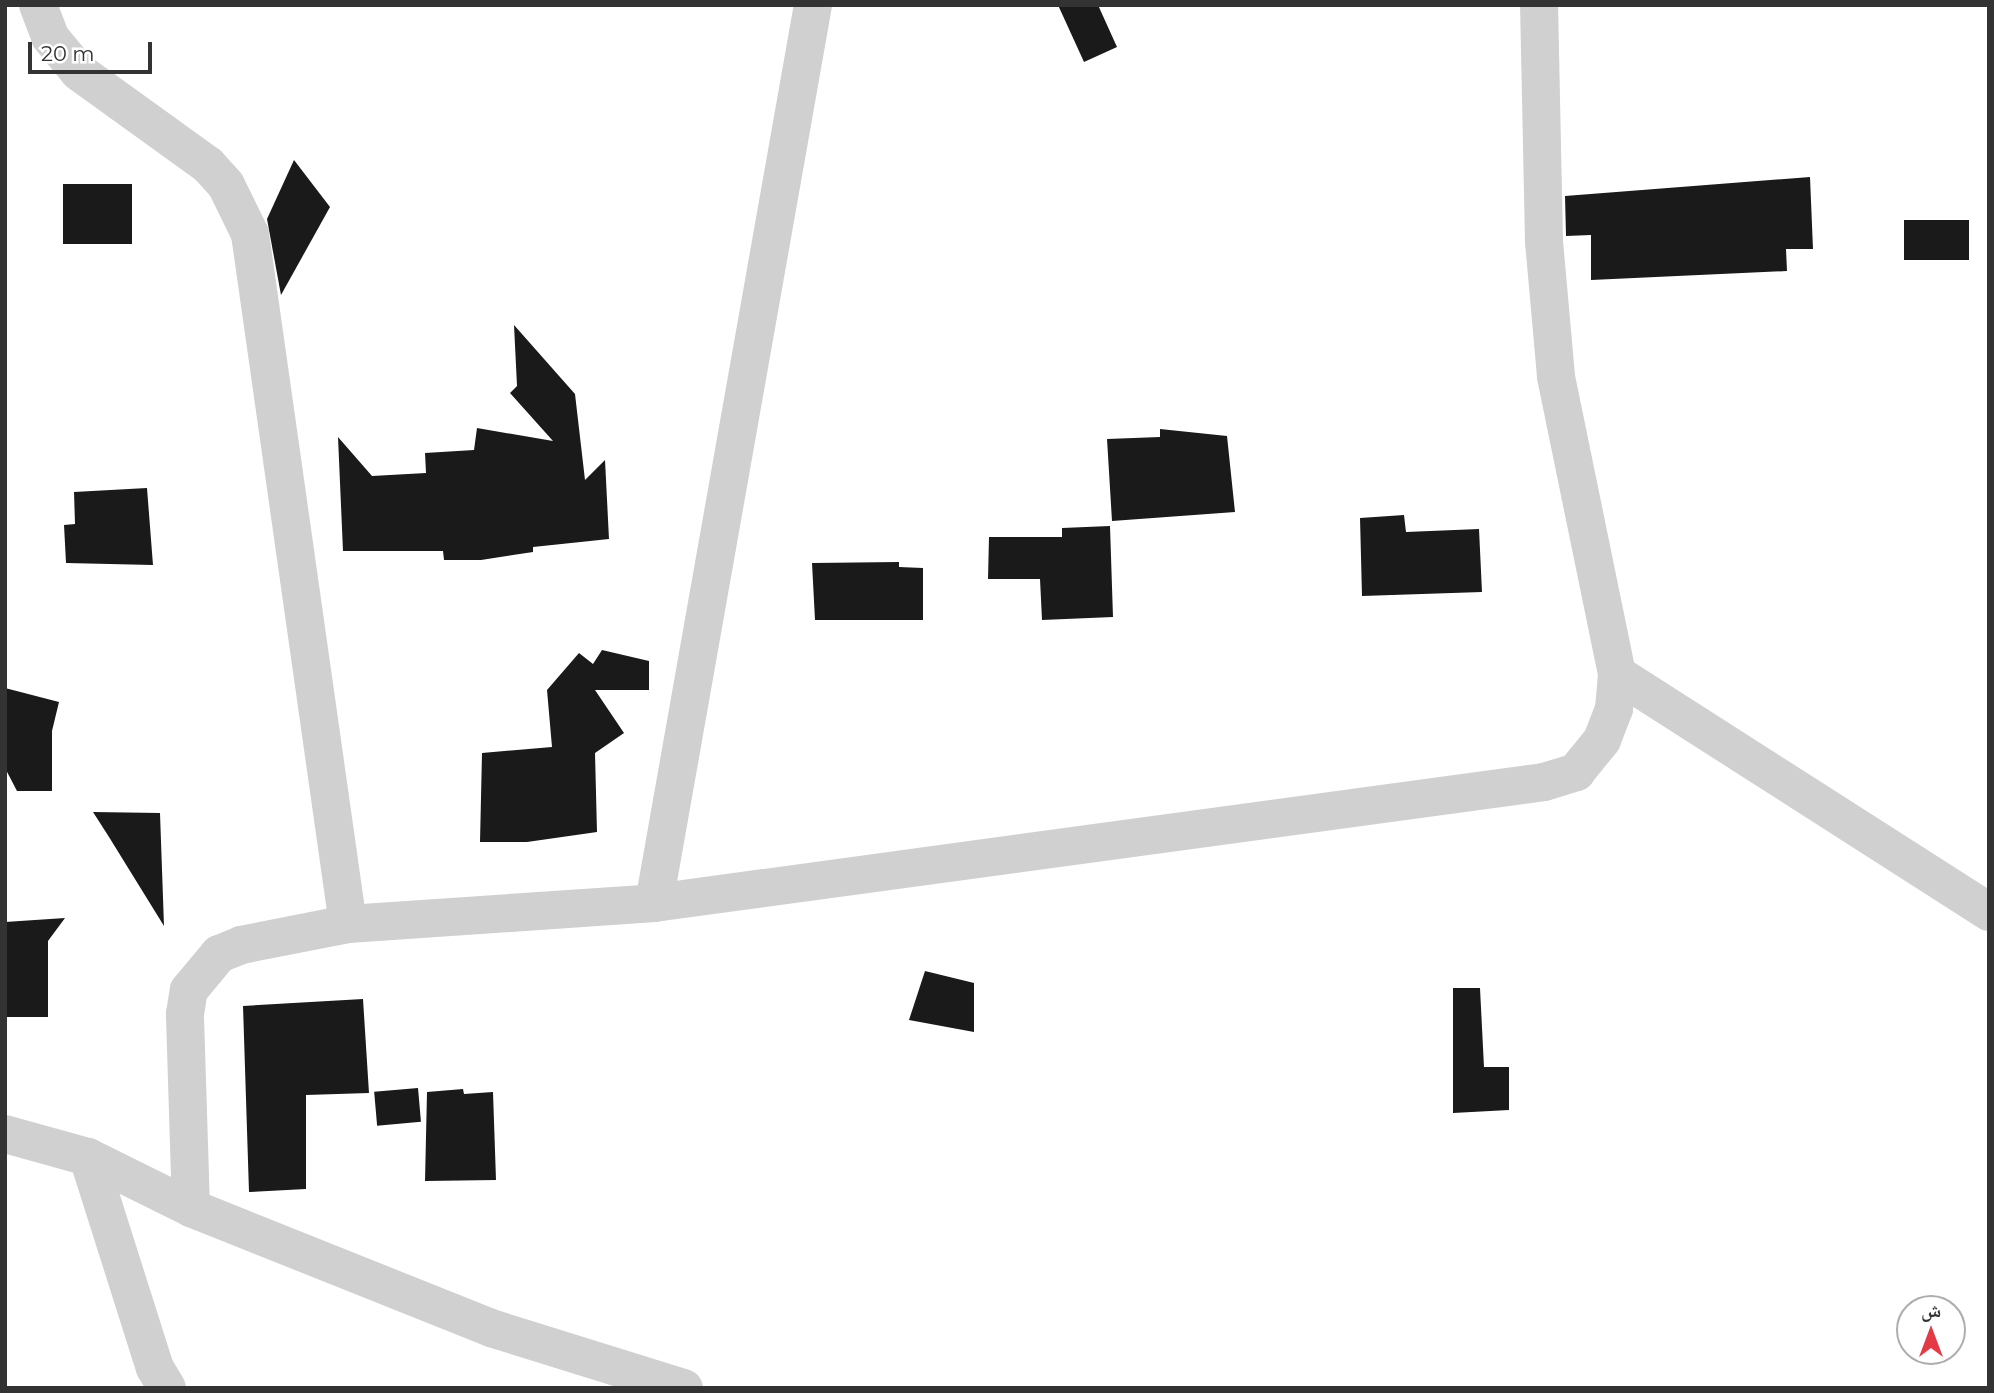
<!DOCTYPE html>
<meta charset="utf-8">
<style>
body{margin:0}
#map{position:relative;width:1994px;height:1393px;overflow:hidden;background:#fff;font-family:Montserrat,"Noto Naskh Arabic",sans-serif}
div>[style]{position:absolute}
.building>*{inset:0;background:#1a1a1a;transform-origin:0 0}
.street>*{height:38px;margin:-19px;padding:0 19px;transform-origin:19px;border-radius:19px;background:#d0d0d0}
span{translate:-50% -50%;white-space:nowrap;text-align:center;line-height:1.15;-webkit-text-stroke:7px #fff;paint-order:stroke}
.frame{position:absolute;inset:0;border:7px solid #333;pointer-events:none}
.north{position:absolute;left:1896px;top:1295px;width:70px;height:70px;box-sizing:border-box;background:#fff;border:2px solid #adadad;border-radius:50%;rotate:0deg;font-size:19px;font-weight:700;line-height:28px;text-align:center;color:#333}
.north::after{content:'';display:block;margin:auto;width:24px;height:32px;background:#e63946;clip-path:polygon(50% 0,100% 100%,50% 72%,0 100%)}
.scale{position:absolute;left:28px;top:42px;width:124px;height:32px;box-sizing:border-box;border:4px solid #333;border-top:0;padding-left:9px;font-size:21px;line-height:24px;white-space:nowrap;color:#333;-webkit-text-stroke:5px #fff;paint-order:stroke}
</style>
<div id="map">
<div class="building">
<i style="clip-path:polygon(1058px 5px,1098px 5px,1117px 47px,1084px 62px)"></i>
<i style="clip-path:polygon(294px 160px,330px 207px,281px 295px,267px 219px)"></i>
<i style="clip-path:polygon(1810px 177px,1813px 249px,1786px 249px,1787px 271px,1591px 280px,1591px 235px,1566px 236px,1565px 196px)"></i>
<i style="left:132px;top:184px;width:60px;height:69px;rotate:90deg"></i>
<i style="left:1904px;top:220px;width:65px;height:40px"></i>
<i style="clip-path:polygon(514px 325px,575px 394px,585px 480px,605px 460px,609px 539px,533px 547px,533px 552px,481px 560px,444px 560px,443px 551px,343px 551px,338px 437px,372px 476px,426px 473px,425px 453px,474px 450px,477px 428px,553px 441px,510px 393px,517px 386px)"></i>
<i style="clip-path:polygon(1160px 429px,1227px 436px,1235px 512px,1112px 521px,1107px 439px,1160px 437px)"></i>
<i style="clip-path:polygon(147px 488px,153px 565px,66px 563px,64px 525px,75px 524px,74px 492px)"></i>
<i style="clip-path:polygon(1404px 515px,1406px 532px,1479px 529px,1482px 592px,1362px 596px,1360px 518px)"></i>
<i style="clip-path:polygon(1110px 526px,1113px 617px,1042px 620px,1040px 579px,988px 579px,989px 537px,1062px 537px,1062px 528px)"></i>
<i style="clip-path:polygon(899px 562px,899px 567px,923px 568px,923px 620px,815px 620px,812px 563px)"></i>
<i style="clip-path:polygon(602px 650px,649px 661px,649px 690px,595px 690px,624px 733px,595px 753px,597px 832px,527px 842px,480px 842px,482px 753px,552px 747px,547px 690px,579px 653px,593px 664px)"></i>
<i style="clip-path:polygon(5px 688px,59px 702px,52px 731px,52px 791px,17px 791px,5px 768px)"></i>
<i style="clip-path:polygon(93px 812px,160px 813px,164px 926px,109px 837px)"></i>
<i style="clip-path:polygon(65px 918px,48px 941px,48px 1017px,5px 1017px,5px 922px)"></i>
<i style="clip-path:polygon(925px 971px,974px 983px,974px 1032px,909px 1020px)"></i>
<i style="clip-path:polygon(1453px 988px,1480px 988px,1484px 1067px,1509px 1067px,1509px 1110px,1453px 1113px)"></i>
<i style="clip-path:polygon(363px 999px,369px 1093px,306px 1095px,306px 1189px,249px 1192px,243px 1006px)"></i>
<i style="left:418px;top:1088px;width:34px;height:44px;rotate:85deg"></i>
<i style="clip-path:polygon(463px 1089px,464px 1094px,493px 1092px,496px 1180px,425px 1181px,427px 1092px)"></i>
</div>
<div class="street">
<i style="left:38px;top:5px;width:34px;rotate:69deg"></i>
<i style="left:50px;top:37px;width:45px;rotate:50.4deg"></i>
<i style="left:79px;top:72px;width:159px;rotate:35.8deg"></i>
<i style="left:208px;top:165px;width:27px;rotate:48deg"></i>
<i style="left:226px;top:185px;width:55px;rotate:63.9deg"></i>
<i style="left:250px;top:234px;width:697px;rotate:81.92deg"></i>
<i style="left:1617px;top:674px;width:442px;rotate:32.6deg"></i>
<i style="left:654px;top:903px;width:912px;rotate:-79.96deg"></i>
<i style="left:5px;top:1134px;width:86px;rotate:15.5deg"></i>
<i style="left:88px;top:1157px;width:115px;rotate:26.3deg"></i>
<i style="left:191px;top:1208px;width:323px;rotate:21.8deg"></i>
<i style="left:491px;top:1328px;width:202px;rotate:17.3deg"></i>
<i style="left:88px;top:1157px;width:221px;rotate:72.4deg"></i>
<i style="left:155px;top:1368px;width:23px;rotate:59deg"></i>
<i style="left:191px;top:1208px;width:194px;rotate:-91.8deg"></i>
<i style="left:185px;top:1014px;width:24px;rotate:-81deg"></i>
<i style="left:189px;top:990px;width:47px;rotate:-50.2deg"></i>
<i style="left:219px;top:954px;width:24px;rotate:-22deg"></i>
<i style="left:241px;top:945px;width:109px;rotate:-11.1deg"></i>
<i style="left:348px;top:924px;width:307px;rotate:-3.9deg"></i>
<i style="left:654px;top:903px;width:898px;rotate:-7.74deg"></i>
<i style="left:1544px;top:782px;width:34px;rotate:-17deg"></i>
<i style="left:1576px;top:772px;width:41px;rotate:-50.9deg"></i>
<i style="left:1602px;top:740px;width:33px;rotate:-69deg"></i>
<i style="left:1614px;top:709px;width:35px;rotate:-85deg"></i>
<i style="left:1617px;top:674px;width:304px;rotate:-101.6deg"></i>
<i style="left:1556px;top:376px;width:136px;rotate:-95.1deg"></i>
<i style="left:1544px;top:241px;width:236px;rotate:-91.2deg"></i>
</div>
<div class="frame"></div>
<div class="north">ش</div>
<div class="scale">20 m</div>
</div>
